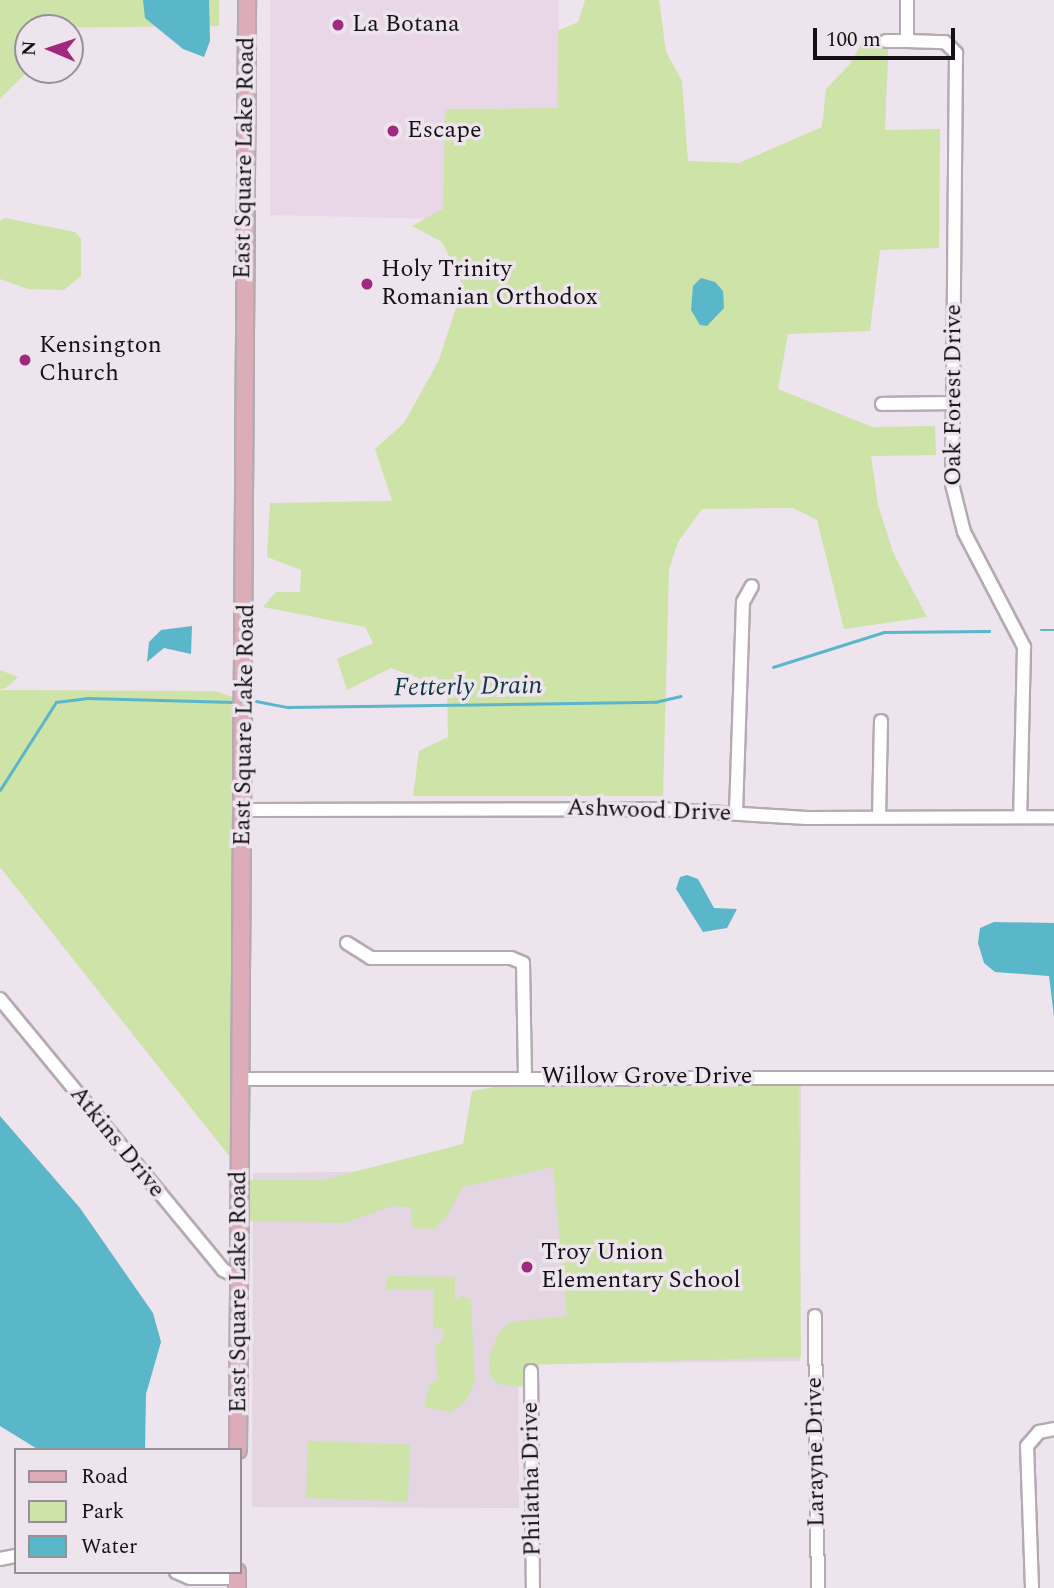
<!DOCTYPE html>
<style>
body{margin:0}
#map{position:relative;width:1054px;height:1588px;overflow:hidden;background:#ede4ed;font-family:Spectral,serif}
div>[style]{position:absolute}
.commercial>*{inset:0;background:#e9d7e7}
.built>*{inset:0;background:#e4d5e3}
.green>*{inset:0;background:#cde3a7;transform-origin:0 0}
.water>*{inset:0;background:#5ab6c9}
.stream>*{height:2.5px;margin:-1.25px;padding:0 1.25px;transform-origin:1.25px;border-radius:1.25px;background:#5ab6c9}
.roads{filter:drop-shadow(2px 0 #b3aab2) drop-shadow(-2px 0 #b3aab2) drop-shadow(0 2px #b3aab2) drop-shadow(0 -2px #b3aab2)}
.minor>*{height:12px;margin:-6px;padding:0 6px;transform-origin:6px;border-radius:6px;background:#fff}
.major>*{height:16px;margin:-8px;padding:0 8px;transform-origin:8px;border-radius:8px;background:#dcadb9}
.dots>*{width:19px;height:19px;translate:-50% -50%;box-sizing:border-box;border:4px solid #ede4ed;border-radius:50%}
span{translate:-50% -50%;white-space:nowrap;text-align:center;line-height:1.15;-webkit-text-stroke:7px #ede4ed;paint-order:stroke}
.poi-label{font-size:24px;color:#141114}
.left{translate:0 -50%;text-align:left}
.street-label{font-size:24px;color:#141114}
.water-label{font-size:26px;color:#0d3942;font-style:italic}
.legend{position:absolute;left:14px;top:1448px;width:228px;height:126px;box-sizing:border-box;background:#ede4ed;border:2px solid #969096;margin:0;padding:9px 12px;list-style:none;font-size:21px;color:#141114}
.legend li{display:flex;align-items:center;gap:14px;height:35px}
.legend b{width:35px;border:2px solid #969096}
.north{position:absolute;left:14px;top:14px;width:70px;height:70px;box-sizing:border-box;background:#ede4ed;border:2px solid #969096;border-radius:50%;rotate:272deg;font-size:19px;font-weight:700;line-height:28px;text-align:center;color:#141114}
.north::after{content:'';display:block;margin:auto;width:24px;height:32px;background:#a1287f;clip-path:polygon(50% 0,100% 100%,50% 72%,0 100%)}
.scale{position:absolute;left:813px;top:28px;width:142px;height:32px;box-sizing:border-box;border:4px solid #141114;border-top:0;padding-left:9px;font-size:21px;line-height:24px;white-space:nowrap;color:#141114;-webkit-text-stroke:5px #ede4ed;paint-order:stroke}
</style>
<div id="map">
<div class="commercial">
<i style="clip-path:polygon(270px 0,559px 0,557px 108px,445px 109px,443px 219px,270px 215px)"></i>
</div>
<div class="built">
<i style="clip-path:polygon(801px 1082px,800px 1361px,518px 1364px,519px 1508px,252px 1507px,253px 1173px,518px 1170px)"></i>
</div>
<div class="green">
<i style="clip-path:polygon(0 0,219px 0,219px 26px,28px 28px,29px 70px,0 99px)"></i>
<i style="clip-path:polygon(585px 0,659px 0,666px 52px,682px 81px,688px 161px,739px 163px,822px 127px,826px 89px,850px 64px,864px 39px,889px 32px,885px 130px,940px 129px,939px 248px,880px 250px,870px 331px,788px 334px,778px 389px,872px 427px,935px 426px,936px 455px,871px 456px,878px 505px,894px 555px,927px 617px,844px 629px,817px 520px,793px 508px,702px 509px,678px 542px,669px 569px,663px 796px,413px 796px,419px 751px,448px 737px,447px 689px,391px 668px,347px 690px,337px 659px,373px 643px,365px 627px,263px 607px,276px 592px,300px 592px,301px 570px,267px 557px,270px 503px,392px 501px,375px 449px,404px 423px,439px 360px,463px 286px,442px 242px,412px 226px,443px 209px,445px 109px,557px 108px,558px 31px,578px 22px)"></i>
<i style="clip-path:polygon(5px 218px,75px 232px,81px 239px,81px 276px,64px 290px,28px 289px,0 279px,0 221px)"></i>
<i style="clip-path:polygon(0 670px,18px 677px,6px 688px,0 689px)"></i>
<i style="clip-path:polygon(0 690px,215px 691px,233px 697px,234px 1162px,0 867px)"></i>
<i style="clip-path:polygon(517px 1083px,799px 1083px,801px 1357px,528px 1365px,526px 1387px,496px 1384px,489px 1372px,489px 1357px,499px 1332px,510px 1322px,567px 1316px,553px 1167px,463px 1187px,447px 1216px,434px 1229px,412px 1228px,411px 1207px,392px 1206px,344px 1223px,246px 1221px,248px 1180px,322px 1180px,463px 1144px,472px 1091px)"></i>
<i style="clip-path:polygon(387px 1276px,455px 1277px,455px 1301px,462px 1296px,471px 1300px,475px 1382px,466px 1401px,451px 1412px,424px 1407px,430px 1384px,438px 1379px,435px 1346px,443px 1340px,444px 1329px,433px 1328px,434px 1290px,386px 1290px)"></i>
<i style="left:308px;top:1441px;width:102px;height:57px;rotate:2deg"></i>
</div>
<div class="water">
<i style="clip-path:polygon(143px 0,209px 0,210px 41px,204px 57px,183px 49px,145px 18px)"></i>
<i style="clip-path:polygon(701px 278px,715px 282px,723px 291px,724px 308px,707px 326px,700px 325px,691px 310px,693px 286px)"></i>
<i style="clip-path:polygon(192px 626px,191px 654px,164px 648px,147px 662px,149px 642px,161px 630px)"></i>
<i style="clip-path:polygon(687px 875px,698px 879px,714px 908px,737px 909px,727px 928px,703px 932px,676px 889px,680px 877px)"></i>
<i style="clip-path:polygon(994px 922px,1054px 923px,1054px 1016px,1049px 976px,995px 972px,984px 963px,978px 943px,980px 928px)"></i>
<i style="clip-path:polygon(0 1116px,80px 1208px,153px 1313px,161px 1342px,146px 1394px,145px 1450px,39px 1450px,0 1426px)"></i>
</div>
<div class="stream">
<i style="left:1041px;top:630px;width:13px"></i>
<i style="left:773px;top:667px;width:116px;rotate:-17.5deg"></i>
<i style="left:884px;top:632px;width:105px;rotate:-0.5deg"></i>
<i style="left:256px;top:701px;width:33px;rotate:11deg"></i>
<i style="left:288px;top:707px;width:367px;rotate:-0.8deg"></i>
<i style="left:655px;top:702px;width:26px;rotate:-13deg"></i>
<i style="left:0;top:790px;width:104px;rotate:-57.5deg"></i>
<i style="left:56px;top:702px;width:32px;rotate:-7deg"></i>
<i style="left:88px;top:698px;width:145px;rotate:1.6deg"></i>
</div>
<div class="roads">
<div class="minor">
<i style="left:907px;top:0;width:41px;rotate:90deg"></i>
<i style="left:907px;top:41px;width:38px;rotate:2deg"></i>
<i style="left:945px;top:42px;width:16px;rotate:45deg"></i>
<i style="left:956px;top:53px;width:431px;rotate:90.5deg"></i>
<i style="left:952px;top:484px;width:49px;rotate:76deg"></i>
<i style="left:964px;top:532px;width:130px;rotate:62.4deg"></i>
<i style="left:1024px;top:647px;width:170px;rotate:91.3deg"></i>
<i style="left:886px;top:41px;width:21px"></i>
<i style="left:882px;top:404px;width:70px;rotate:-0.8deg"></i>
<i style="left:243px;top:810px;width:415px;rotate:-0.1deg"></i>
<i style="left:658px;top:809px;width:149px;rotate:3.5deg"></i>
<i style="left:807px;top:818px;width:247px;rotate:-0.2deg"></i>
<i style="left:736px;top:813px;width:211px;rotate:-88.1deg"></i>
<i style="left:743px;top:602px;width:18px;rotate:-61deg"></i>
<i style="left:879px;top:817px;width:96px;rotate:-88.8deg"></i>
<i style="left:347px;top:943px;width:28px;rotate:32deg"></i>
<i style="left:371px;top:958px;width:140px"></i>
<i style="left:511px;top:958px;width:13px;rotate:23deg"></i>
<i style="left:523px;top:963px;width:114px;rotate:89deg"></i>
<i style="left:0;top:999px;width:351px;rotate:50.5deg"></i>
<i style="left:223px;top:1270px;width:18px;rotate:27deg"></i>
<i style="left:241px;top:1079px;width:813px;rotate:-0.07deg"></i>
<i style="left:815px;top:1316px;width:272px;rotate:89.4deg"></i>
<i style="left:531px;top:1371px;width:217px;rotate:89.5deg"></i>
<i style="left:0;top:1559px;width:16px;rotate:-11deg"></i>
<i style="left:176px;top:1572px;width:15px;rotate:23deg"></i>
<i style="left:190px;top:1578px;width:47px"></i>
<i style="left:1032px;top:1588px;width:142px;rotate:-92deg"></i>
<i style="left:1027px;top:1446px;width:18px;rotate:-49deg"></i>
<i style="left:1039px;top:1432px;width:15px;rotate:-11deg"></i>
</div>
<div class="major">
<i style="left:238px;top:1450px;width:1450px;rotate:-89.64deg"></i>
<i style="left:237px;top:1572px;width:16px;rotate:90deg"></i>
</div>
</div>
<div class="dots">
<i style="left:338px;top:25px;background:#a1287f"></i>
<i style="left:393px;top:131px;background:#a1287f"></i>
<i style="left:367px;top:284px;background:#a1287f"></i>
<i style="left:25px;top:360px;background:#a1287f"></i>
<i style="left:527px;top:1267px;background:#a1287f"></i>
</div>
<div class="poi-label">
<span class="left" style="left:352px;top:25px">La Botana</span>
<span class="left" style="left:407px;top:131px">Escape</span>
<span class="left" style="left:381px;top:284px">Holy Trinity<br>Romanian Orthodox</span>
<span class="left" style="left:39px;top:360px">Kensington<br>Church</span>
<span class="left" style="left:541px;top:1267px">Troy Union<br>Elementary School</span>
</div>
<div class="street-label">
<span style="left:245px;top:158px;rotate:-89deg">East Square Lake Road</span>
<span style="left:954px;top:395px;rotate:-90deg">Oak Forest Drive</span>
<span style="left:245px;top:725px;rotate:-89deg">East Square Lake Road</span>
<span style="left:649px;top:811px;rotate:2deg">Ashwood Drive</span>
<span style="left:647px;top:1077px">Willow Grove Drive</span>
<span style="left:117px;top:1142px;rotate:51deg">Atkins Drive</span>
<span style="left:239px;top:1292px;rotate:-90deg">East Square Lake Road</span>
<span style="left:816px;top:1452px;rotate:-91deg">Larayne Drive</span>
<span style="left:532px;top:1479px;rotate:-91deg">Philatha Drive</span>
</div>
<div class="water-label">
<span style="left:468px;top:687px;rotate:-1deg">Fetterly Drain</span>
</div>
<ul class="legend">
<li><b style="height:9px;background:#dcadb9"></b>Road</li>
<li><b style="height:19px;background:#cde3a7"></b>Park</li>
<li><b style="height:19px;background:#5ab6c9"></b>Water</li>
</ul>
<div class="north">N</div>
<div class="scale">100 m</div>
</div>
